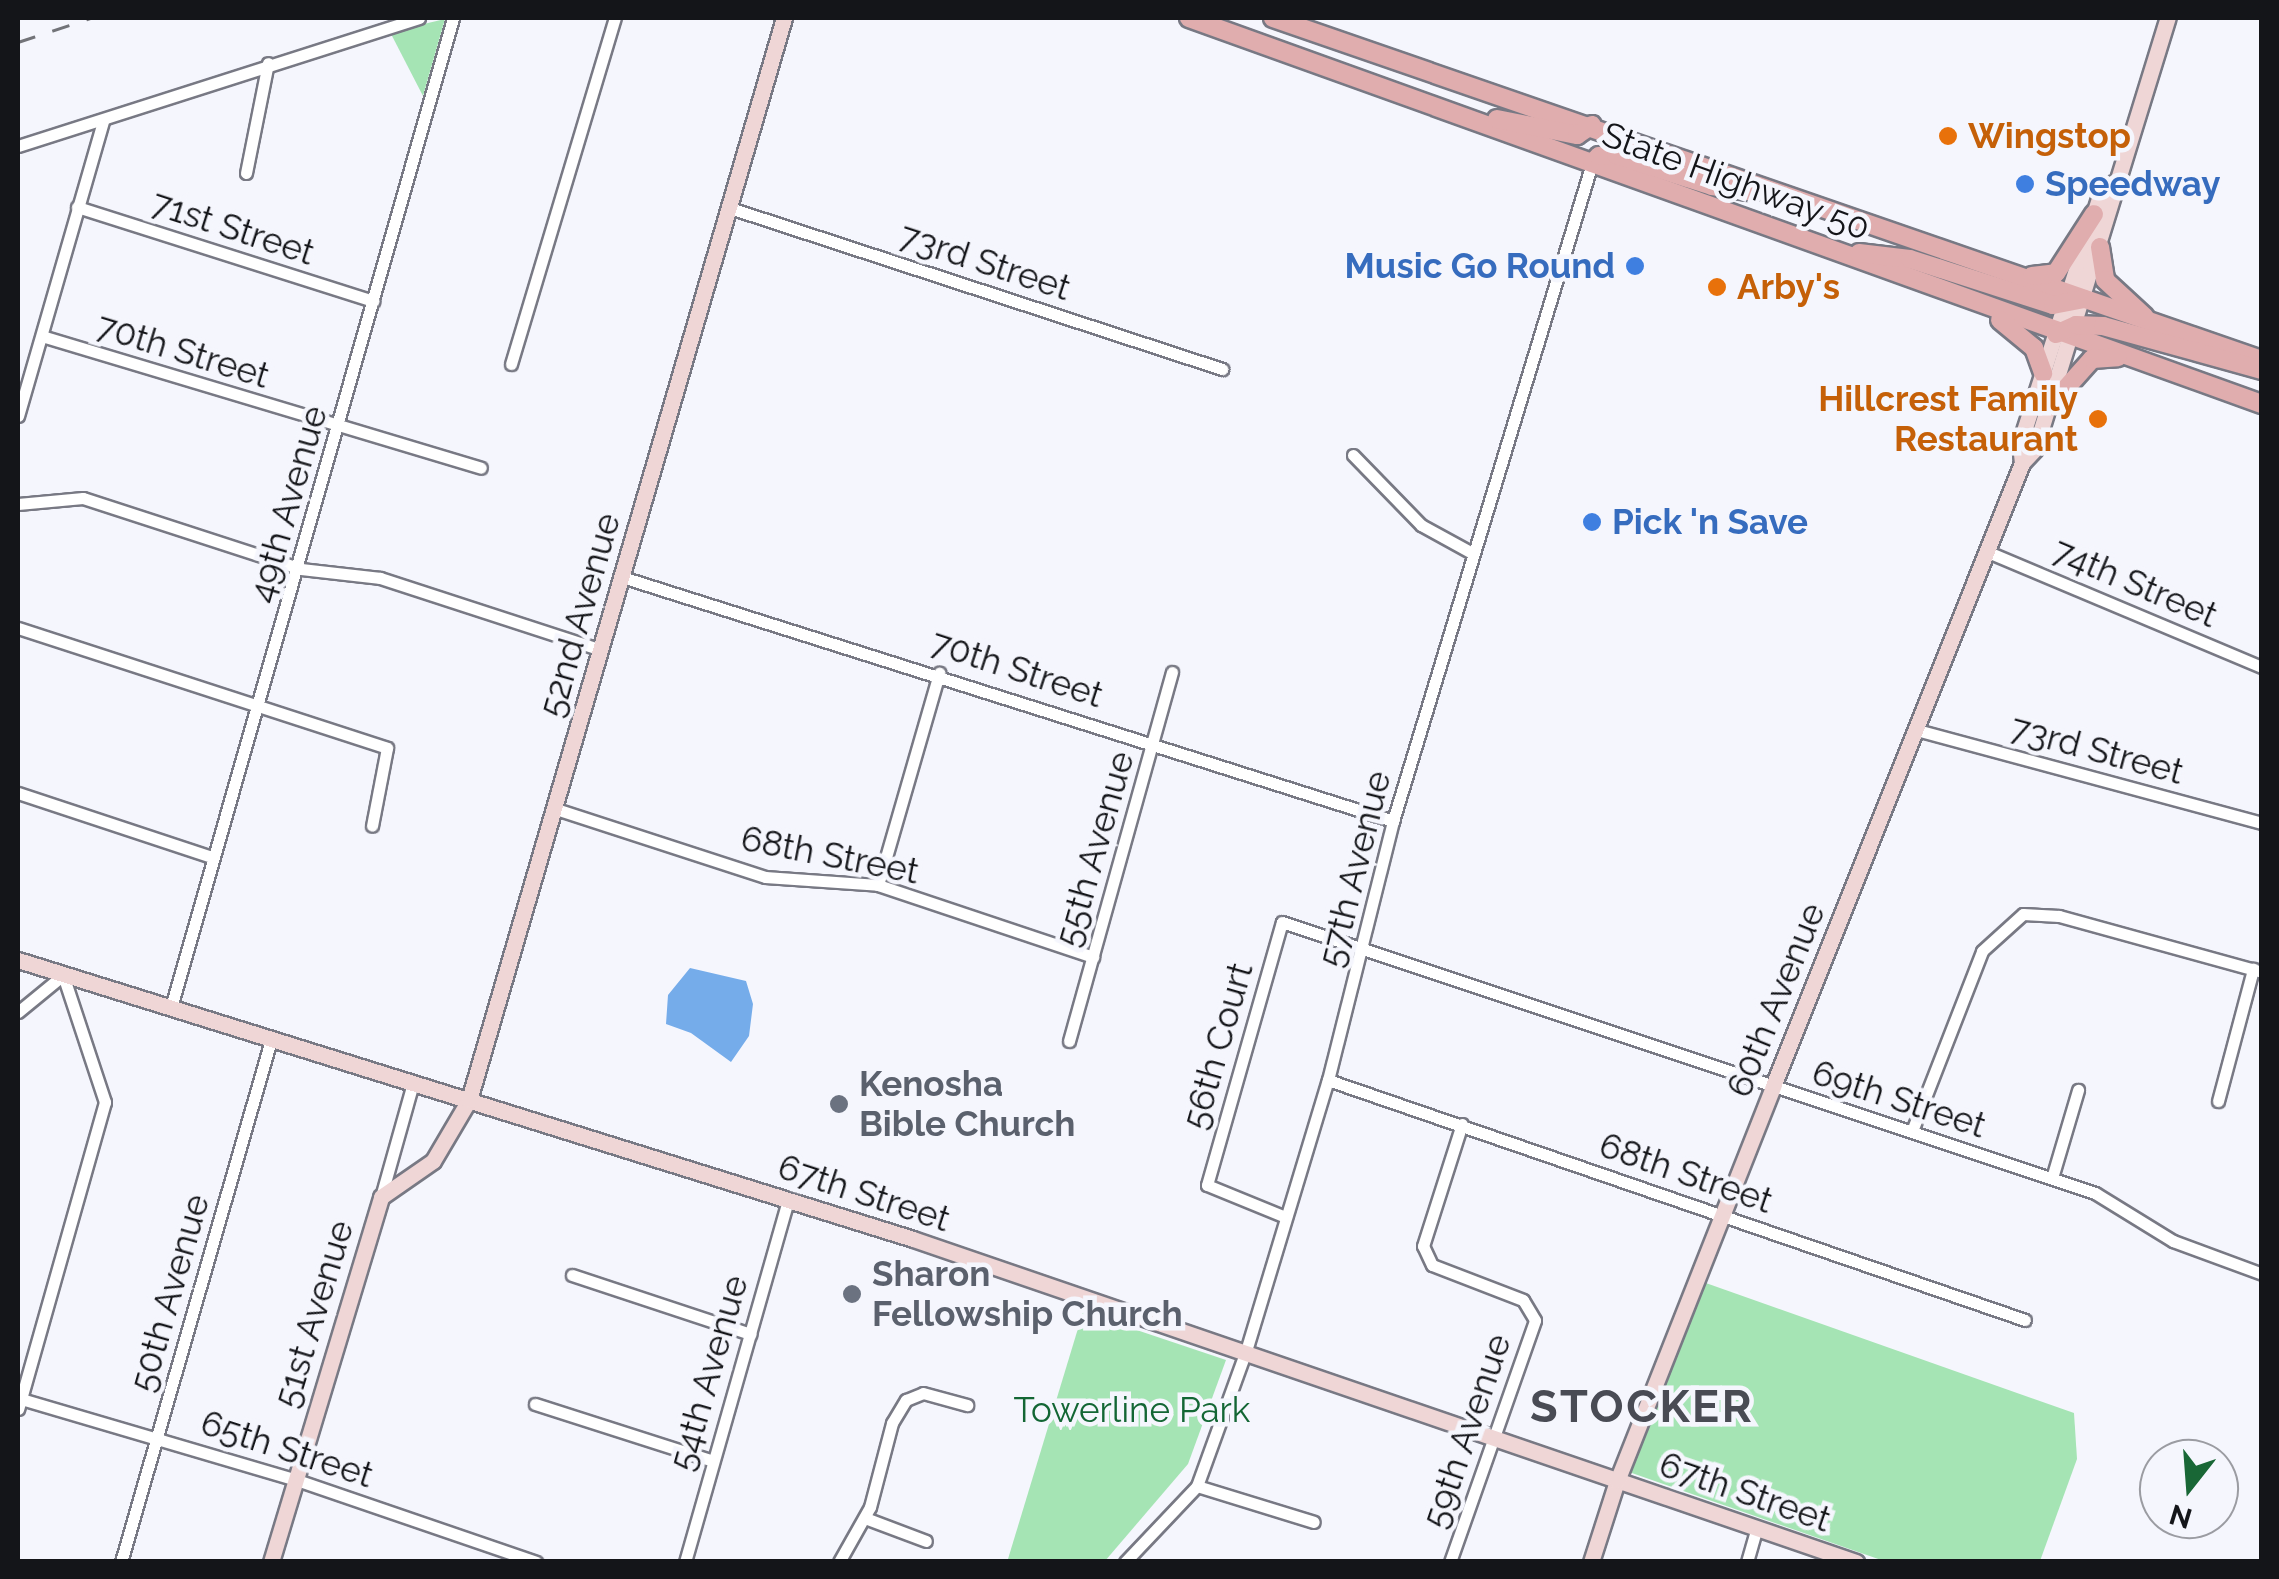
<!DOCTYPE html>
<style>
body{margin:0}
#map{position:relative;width:2279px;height:1579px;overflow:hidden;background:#f5f6fd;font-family:Raleway,sans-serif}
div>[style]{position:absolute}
.green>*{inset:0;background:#a5e4b4}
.water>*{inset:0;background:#75acea}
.roads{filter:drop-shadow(2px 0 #787984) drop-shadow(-2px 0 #787984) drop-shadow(0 2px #787984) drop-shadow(0 -2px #787984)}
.street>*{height:11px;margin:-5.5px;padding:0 5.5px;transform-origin:5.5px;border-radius:5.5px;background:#fff}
.secondary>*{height:15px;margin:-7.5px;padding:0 7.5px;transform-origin:7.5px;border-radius:7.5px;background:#efd6d6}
.primary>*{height:18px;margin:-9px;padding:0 9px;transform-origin:9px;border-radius:9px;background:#e0adae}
.rail>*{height:2.5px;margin-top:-1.25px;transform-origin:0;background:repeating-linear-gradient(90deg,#727378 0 18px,transparent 0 36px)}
.dots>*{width:28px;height:28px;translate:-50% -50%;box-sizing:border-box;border:5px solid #f5f6fd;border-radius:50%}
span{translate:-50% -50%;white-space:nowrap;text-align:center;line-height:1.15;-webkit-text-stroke:9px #f5f6fd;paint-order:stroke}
.food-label{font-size:35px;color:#c56008;font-weight:700}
.left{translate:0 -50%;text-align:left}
.right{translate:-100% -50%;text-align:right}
.street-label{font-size:35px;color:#141519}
.shop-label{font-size:35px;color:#366cbe;font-weight:700}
.worship-label{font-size:35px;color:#5b616d;font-weight:700}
.park-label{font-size:35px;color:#136634}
.district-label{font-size:45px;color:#494b54;font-weight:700;letter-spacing:2.5px}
.frame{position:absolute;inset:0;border:20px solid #141519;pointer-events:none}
.north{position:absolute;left:2139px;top:1439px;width:100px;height:100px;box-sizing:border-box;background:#f5f6fd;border:2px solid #9b9ca2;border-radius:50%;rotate:197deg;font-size:28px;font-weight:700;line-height:40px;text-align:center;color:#141519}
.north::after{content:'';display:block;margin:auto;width:35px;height:45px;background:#196736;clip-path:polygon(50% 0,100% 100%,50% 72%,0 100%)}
</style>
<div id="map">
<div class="green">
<i style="clip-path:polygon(445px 19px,423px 96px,390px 32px)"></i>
<i style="clip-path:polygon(1703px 1282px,2074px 1413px,2077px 1459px,2040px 1561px,1884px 1561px,1629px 1472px)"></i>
<i style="clip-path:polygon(1083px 1312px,1226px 1360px,1188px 1464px,1105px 1561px,1017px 1561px,1008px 1559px)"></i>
</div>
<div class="water">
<i style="clip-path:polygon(690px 968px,746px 981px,753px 1004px,749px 1036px,731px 1062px,691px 1033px,666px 1024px,668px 995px)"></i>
</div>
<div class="roads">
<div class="street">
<i style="left:18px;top:146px;width:421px;rotate:-17.7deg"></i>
<i style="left:246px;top:173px;width:112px;rotate:-78.7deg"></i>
<i style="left:77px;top:207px;width:311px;rotate:17.6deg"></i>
<i style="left:730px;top:208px;width:518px;rotate:18.12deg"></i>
<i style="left:42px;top:336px;width:458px;rotate:16.7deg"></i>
<i style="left:511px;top:364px;width:361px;rotate:-73.3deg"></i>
<i style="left:18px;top:416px;width:307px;rotate:-73.9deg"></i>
<i style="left:1353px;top:455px;width:98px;rotate:45.8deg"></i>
<i style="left:1421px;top:525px;width:58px;rotate:28.8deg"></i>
<i style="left:18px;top:504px;width:65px;rotate:-5.3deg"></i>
<i style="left:83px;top:498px;width:229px;rotate:18deg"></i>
<i style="left:301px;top:569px;width:80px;rotate:6.5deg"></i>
<i style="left:380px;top:578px;width:233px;rotate:18deg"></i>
<i style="left:1988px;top:552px;width:297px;rotate:22.8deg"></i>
<i style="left:622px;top:577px;width:809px;rotate:17.56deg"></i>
<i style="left:18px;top:628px;width:388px;rotate:18deg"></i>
<i style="left:387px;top:748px;width:79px;rotate:100.9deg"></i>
<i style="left:1917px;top:730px;width:357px;rotate:15.1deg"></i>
<i style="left:18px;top:793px;width:204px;rotate:18.3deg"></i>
<i style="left:556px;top:809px;width:220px;rotate:18deg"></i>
<i style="left:765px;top:877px;width:113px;rotate:4deg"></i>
<i style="left:878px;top:885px;width:227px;rotate:18.5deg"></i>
<i style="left:878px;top:885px;width:221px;rotate:-73.9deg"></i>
<i style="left:172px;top:1004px;width:1025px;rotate:-74.09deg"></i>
<i style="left:18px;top:1012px;width:58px;rotate:-39.4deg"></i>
<i style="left:63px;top:975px;width:134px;rotate:71.7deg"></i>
<i style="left:105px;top:1102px;width:319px;rotate:105.8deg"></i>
<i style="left:1069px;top:1041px;width:383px;rotate:-74.4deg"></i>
<i style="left:1328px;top:1080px;width:737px;rotate:19deg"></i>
<i style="left:2218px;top:1101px;width:137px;rotate:-75.1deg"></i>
<i style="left:1912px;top:1131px;width:193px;rotate:-68.7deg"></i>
<i style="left:1982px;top:951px;width:55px;rotate:-42.1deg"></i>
<i style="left:2023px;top:914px;width:36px;rotate:3deg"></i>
<i style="left:2059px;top:916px;width:211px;rotate:15.4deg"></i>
<i style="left:2052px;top:1178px;width:92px;rotate:-73.5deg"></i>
<i style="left:381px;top:1197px;width:118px;rotate:-74.3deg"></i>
<i style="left:1283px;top:1216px;width:82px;rotate:-157.8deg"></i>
<i style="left:1207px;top:1185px;width:273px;rotate:-74.1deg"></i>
<i style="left:1282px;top:922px;width:857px;rotate:18.43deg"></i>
<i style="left:2095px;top:1193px;width:92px;rotate:31.6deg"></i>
<i style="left:2173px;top:1241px;width:95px;rotate:20.3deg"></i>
<i style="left:572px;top:1275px;width:188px;rotate:18.3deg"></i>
<i style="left:18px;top:1398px;width:288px;rotate:16.4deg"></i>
<i style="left:294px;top:1479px;width:256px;rotate:18.9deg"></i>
<i style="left:535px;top:1404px;width:185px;rotate:17.7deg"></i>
<i style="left:1197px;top:1486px;width:122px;rotate:17.1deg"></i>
<i style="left:865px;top:1518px;width:65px;rotate:20.7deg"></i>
<i style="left:121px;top:1562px;width:543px;rotate:-73.97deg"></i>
<i style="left:685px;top:1562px;width:375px;rotate:-74.1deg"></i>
<i style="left:839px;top:1562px;width:63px;rotate:-60.6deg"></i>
<i style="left:870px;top:1507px;width:87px;rotate:-75.3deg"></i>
<i style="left:892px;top:1423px;width:27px;rotate:-59deg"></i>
<i style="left:906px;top:1400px;width:18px;rotate:-22deg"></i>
<i style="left:923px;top:1393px;width:46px;rotate:15.3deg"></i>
<i style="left:1125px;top:1562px;width:105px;rotate:-46.5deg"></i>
<i style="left:1197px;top:1486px;width:144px;rotate:-70.1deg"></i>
<i style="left:1246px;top:1351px;width:283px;rotate:-73.2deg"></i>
<i style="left:1328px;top:1080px;width:267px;rotate:-75.9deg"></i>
<i style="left:1393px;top:821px;width:687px;rotate:-73.17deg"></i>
<i style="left:1450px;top:1562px;width:256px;rotate:-70.6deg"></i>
<i style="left:1535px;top:1320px;width:23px;rotate:-121deg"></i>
<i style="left:1523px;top:1300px;width:97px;rotate:-159deg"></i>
<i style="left:1432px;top:1265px;width:21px;rotate:-115deg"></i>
<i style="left:1423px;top:1246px;width:128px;rotate:-72.3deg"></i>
<i style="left:1747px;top:1562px;width:35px;rotate:-74deg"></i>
</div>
<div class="secondary">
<i style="left:2022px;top:463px;width:20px;rotate:-96deg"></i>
<i style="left:2020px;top:443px;width:260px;rotate:-72.1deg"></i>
<i style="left:2100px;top:196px;width:18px;rotate:-45deg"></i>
<i style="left:18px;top:960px;width:937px;rotate:17.31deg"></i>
<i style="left:913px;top:1239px;width:997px;rotate:18.91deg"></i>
<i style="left:271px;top:1562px;width:381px;rotate:-73.2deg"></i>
<i style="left:381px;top:1197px;width:63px;rotate:-34.7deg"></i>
<i style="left:433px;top:1161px;width:71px;rotate:-59.5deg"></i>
<i style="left:469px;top:1100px;width:1127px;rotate:-73.77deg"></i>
<i style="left:1591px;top:1562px;width:85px;rotate:-72.2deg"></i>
<i style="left:1617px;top:1481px;width:425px;rotate:-68.4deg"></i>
<i style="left:1773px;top:1086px;width:671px;rotate:-68.21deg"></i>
<i style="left:2022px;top:463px;width:19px;rotate:-47deg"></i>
<i style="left:2035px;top:449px;width:451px;rotate:-72.9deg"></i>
</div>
<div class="primary">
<i style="left:1189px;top:18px;width:1140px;rotate:19.79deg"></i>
<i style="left:1273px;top:18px;width:1046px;rotate:19.08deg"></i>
<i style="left:1497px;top:119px;width:82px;rotate:11.3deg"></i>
<i style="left:1577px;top:135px;width:18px;rotate:-34deg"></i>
<i style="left:1592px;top:163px;width:10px;rotate:-45deg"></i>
<i style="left:1599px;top:156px;width:17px;rotate:-3deg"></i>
<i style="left:1616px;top:155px;width:101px;rotate:17.9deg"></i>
<i style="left:1712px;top:186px;width:42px;rotate:8.1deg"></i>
<i style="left:2100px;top:247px;width:33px;rotate:81deg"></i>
<i style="left:2105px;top:280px;width:54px;rotate:42.8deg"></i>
<i style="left:1859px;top:253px;width:51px;rotate:6.7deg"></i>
<i style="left:1910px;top:259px;width:150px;rotate:17.8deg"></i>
<i style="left:2053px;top:305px;width:32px;rotate:-11deg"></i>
<i style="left:2032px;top:276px;width:24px;rotate:-7deg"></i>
<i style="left:2056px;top:273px;width:70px;rotate:-57.2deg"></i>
<i style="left:2000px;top:320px;width:44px;rotate:39.5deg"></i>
<i style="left:2034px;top:348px;width:27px;rotate:70deg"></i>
<i style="left:2056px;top:334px;width:22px;rotate:-24deg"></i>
<i style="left:2076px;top:325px;width:27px;rotate:2deg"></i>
<i style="left:2103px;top:326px;width:165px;rotate:15.5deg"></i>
<i style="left:2050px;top:406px;width:63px;rotate:-48.2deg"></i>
<i style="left:2092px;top:359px;width:26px;rotate:-4deg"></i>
</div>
</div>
<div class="rail">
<i style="left:18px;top:42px;width:77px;rotate:-18.2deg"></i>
</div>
<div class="dots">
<i style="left:1948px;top:136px;background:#e8710a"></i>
<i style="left:2025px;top:184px;background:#3f7fe0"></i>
<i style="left:1635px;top:266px;background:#3f7fe0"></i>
<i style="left:1717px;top:287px;background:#e8710a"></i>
<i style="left:2098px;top:419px;background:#e8710a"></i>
<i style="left:1592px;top:522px;background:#3f7fe0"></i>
<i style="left:839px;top:1104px;background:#6b7280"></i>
<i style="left:852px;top:1294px;background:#6b7280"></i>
</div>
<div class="food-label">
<span class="left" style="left:1968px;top:136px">Wingstop</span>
<span class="left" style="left:1737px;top:287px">Arby's</span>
<span class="right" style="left:2078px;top:419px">Hillcrest Family<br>Restaurant</span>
</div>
<div class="street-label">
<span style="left:1736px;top:181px;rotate:20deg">State Highway 50</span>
<span style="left:233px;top:228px;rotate:18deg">71st Street</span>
<span style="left:985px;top:262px;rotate:18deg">73rd Street</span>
<span style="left:183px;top:351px;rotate:17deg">70th Street</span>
<span style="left:288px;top:504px;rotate:-74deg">49th Avenue</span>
<span style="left:2135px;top:583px;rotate:23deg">74th Street</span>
<span style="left:580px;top:615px;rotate:-74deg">52nd Avenue</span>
<span style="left:1017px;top:669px;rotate:18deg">70th Street</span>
<span style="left:2097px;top:750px;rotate:15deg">73rd Street</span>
<span style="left:1095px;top:849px;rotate:-74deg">55th Avenue</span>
<span style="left:830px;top:855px;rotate:11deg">68th Street</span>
<span style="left:1355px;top:869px;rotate:-76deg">57th Avenue</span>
<span style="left:1776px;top:1000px;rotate:-68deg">60th Avenue</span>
<span style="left:1218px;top:1046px;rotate:-74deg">56th Court</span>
<span style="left:1899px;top:1099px;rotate:18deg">69th Street</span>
<span style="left:1686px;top:1173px;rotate:19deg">68th Street</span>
<span style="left:864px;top:1193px;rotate:18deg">67th Street</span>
<span style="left:170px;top:1293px;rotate:-74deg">50th Avenue</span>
<span style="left:314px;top:1314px;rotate:-73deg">51st Avenue</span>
<span style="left:709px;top:1373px;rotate:-74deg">54th Avenue</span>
<span style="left:1467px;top:1431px;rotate:-71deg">59th Avenue</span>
<span style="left:287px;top:1449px;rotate:18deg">65th Street</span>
<span style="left:1745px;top:1492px;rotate:19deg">67th Street</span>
</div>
<div class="shop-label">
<span class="left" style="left:2045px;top:184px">Speedway</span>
<span class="right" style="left:1615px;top:266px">Music Go Round</span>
<span class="left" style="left:1612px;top:522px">Pick 'n Save</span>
</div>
<div class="worship-label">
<span class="left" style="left:859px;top:1104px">Kenosha<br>Bible Church</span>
<span class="left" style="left:872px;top:1294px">Sharon<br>Fellowship Church</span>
</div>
<div class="park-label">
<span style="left:1132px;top:1410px">Towerline Park</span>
</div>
<div class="district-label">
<span style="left:1642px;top:1407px">STOCKER</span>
</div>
<div class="frame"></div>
<div class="north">N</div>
</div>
